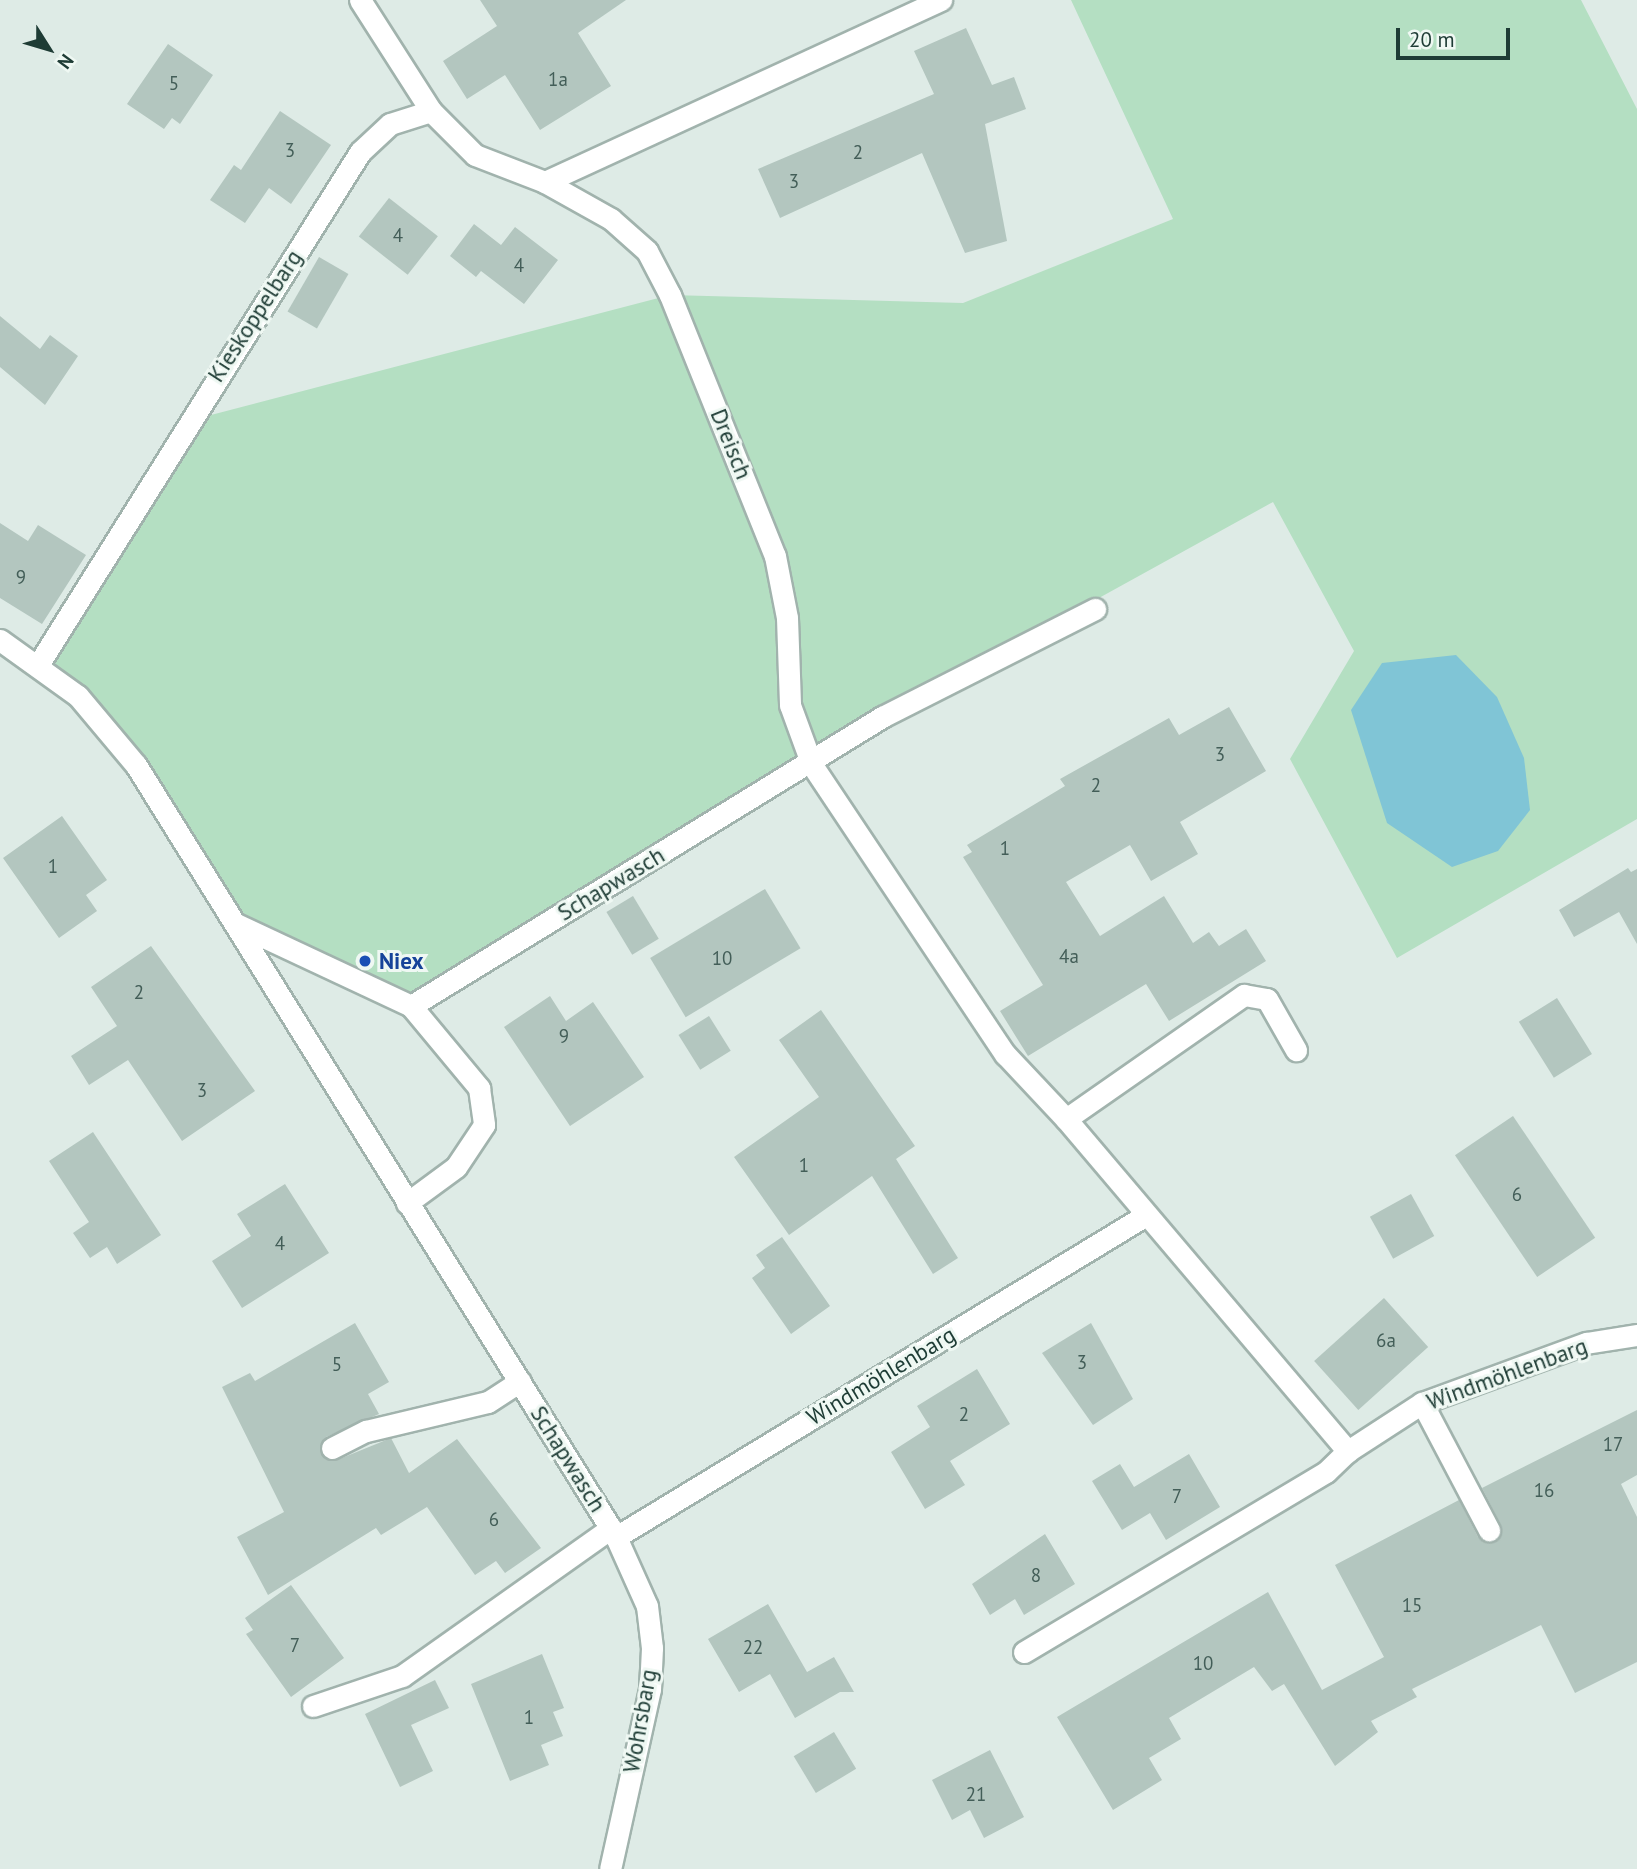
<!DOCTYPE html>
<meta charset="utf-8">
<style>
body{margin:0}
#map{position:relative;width:1637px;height:1869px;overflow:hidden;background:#deebe6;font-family:"PT Sans",sans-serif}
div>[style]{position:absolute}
.green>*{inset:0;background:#b4dfc2}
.water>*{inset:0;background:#80c5d6}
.building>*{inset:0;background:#b3c6bf;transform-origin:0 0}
.roads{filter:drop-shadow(2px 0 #a1b3ad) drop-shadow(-2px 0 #a1b3ad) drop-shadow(0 2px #a1b3ad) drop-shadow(0 -2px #a1b3ad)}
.lane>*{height:21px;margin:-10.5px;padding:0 10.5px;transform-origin:10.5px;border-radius:10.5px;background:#fff}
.street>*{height:21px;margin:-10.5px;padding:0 10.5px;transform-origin:10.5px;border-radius:10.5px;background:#fff}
.dots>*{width:19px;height:19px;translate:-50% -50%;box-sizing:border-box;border:4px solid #eff8f3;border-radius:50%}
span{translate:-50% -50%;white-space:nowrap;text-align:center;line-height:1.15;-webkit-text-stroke:6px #eff8f3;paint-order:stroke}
.number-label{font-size:19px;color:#435e58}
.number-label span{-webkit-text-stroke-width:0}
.street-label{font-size:23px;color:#1e3c35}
.transit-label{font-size:23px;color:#164399;font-weight:700}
.left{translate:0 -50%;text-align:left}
.north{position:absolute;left:14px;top:14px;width:70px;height:70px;-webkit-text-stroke:5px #eff8f3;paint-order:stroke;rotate:127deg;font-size:19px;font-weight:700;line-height:28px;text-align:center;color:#1e3c35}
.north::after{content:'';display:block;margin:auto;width:24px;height:32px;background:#1e3c35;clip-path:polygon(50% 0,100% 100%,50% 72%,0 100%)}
.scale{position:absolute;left:1396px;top:28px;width:114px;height:32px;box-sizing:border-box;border:4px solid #1e3c35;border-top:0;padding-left:9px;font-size:21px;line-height:24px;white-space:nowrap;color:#1e3c35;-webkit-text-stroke:5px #eff8f3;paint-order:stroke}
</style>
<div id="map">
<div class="green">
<i style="clip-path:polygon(1071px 0,1581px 0,1637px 109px,1637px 819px,1397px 958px,1290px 759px,1354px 651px,1273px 502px,883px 717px,411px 1006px,236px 924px,136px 765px,38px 665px,188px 421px,670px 295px,963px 303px,1173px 219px)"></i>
</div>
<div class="water">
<i style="clip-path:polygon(1456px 655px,1497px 697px,1524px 758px,1530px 810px,1498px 851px,1452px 867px,1387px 823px,1351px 710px,1382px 663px)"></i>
</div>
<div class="building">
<i style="clip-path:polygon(480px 0,626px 0,578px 33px,611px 86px,540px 130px,505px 75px,467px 99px,443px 61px,497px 26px)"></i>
<i style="clip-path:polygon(966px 28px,992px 85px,1014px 77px,1026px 109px,985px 124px,1007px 241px,965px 253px,922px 153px,780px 218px,758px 169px,934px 94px,914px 51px)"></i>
<i style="clip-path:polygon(168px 44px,213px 75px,180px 124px,172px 118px,164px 129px,127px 104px)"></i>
<i style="clip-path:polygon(280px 111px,331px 145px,291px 204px,269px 188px,245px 223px,210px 200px,234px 165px,241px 170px)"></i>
<i style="left:389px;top:198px;width:62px;height:49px;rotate:38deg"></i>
<i style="clip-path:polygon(474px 224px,501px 245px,515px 227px,558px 260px,524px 304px,481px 271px,476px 277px,450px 256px)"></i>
<i style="left:319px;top:257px;width:34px;height:63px;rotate:30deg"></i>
<i style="clip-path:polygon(0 316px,40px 349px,50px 335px,78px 356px,45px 405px,0 367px)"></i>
<i style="clip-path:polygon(0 523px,28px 541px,38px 525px,86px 555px,42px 624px,0 598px)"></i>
<i style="clip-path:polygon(1229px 707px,1266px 771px,1180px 822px,1198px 854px,1151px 881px,1130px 845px,1066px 882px,1100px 936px,1164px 896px,1193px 943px,1209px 932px,1219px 946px,1246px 929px,1266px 961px,1169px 1021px,1146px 984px,1028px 1056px,1000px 1011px,1043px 985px,963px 857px,972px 852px,967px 845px,1065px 786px,1060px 779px,1169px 718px,1179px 735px)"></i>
<i style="clip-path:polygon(62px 816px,107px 880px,86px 895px,97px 911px,59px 938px,3px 858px)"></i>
<i style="clip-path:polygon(1628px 868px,1631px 872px,1637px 869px,1637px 944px,1619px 912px,1574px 937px,1559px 910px)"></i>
<i style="left:765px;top:889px;width:69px;height:134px;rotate:59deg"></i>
<i style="left:633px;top:896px;width:50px;height:31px;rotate:59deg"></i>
<i style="clip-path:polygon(151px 946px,255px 1091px,182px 1141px,128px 1060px,89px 1085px,71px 1056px,117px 1026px,91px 987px)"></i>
<i style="clip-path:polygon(550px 996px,566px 1021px,593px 1002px,644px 1077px,570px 1126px,504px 1027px)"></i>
<i style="left:1557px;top:998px;width:66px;height:45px;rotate:58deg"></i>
<i style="clip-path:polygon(821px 1010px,915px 1146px,896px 1159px,958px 1258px,933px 1274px,872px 1176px,789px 1235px,734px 1157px,819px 1097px,779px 1040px)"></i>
<i style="left:709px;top:1016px;width:41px;height:36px;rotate:58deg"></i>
<i style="left:1513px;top:1116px;width:147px;height:70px;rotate:56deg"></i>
<i style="clip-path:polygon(93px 1132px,161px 1235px,117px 1264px,107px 1247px,90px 1258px,73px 1233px,89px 1222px,49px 1161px)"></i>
<i style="clip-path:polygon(285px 1184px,329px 1253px,242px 1308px,212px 1261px,251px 1236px,237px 1214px)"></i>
<i style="left:1411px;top:1194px;width:48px;height:47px;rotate:61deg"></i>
<i style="clip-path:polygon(782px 1237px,830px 1306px,791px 1334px,752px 1278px,765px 1268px,756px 1255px)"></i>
<i style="left:1384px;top:1298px;width:66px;height:94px;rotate:48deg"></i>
<i style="clip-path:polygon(355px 1323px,389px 1382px,368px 1394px,379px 1414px,326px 1437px,321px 1454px,337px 1460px,391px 1438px,409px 1473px,457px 1439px,541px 1548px,505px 1573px,496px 1561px,475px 1575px,427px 1507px,381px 1535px,376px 1528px,268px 1595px,237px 1537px,284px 1512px,222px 1387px,250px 1373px,255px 1381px)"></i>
<i style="clip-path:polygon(1091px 1323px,1133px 1399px,1093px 1425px,1042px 1353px)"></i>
<i style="clip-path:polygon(977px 1369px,1010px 1424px,950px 1461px,965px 1485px,925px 1509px,891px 1452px,930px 1427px,917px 1406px)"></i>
<i style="clip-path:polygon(1637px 1410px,1637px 1475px,1621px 1484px,1637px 1517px,1637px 1662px,1575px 1693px,1541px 1625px,1412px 1689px,1417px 1697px,1371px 1721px,1378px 1732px,1335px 1766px,1284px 1684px,1272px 1691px,1254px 1667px,1169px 1718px,1181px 1739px,1149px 1758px,1162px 1780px,1113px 1810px,1057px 1717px,1268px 1592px,1322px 1690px,1384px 1657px,1335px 1565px,1459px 1500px,1478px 1537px,1494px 1542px,1501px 1525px,1482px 1488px)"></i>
<i style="clip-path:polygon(1189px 1454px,1220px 1507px,1166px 1540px,1150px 1513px,1122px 1530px,1092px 1481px,1120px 1464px,1134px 1487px)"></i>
<i style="clip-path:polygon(1045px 1534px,1075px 1584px,1024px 1615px,1015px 1599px,990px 1615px,972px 1584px)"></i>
<i style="clip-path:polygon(291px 1585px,344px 1658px,291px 1697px,246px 1634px,253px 1630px,245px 1618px)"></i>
<i style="clip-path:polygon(768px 1604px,807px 1672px,834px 1657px,854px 1692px,840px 1692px,795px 1718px,770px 1674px,739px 1692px,708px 1639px)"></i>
<i style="clip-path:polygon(542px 1654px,564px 1708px,553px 1712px,563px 1736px,541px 1745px,549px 1765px,510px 1781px,471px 1684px)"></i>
<i style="clip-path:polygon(435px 1680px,449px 1708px,411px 1725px,433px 1771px,400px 1787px,365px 1714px)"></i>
<i style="left:834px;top:1732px;width:43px;height:47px;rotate:59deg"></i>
<i style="clip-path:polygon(990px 1750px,1024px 1817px,984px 1838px,970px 1810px,952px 1820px,932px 1780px)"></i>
</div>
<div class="roads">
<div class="lane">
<i style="left:882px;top:717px;width:239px;rotate:-26.9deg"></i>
<i style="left:236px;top:924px;width:193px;rotate:25.1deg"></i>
<i style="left:411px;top:1006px;width:107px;rotate:50.3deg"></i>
<i style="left:479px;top:1088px;width:37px;rotate:82deg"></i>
<i style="left:484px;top:1125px;width:50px;rotate:123.7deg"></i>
<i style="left:456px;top:1167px;width:61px;rotate:143.7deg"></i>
<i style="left:1066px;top:1119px;width:217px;rotate:-34.9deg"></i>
<i style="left:1244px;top:995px;width:23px;rotate:10deg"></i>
<i style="left:1267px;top:999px;width:59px;rotate:60.4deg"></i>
<i style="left:1422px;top:1403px;width:144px;rotate:62.2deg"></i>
<i style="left:332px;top:1448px;width:38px;rotate:-27deg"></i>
<i style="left:366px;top:1431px;width:125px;rotate:-13.4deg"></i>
<i style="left:488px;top:1402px;width:38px;rotate:-33deg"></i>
<i style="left:1024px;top:1652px;width:352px;rotate:-30.8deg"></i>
<i style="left:1326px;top:1472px;width:30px;rotate:-44deg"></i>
<i style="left:313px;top:1706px;width:94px;rotate:-18.6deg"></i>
<i style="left:402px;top:1676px;width:256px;rotate:-35.3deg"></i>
</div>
<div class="street">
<i style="left:360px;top:0;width:132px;rotate:57.4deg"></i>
<i style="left:431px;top:111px;width:62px;rotate:45deg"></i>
<i style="left:475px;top:155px;width:75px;rotate:21.1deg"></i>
<i style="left:545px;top:182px;width:76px;rotate:29.3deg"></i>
<i style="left:611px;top:219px;width:48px;rotate:41.6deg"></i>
<i style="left:647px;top:251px;width:50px;rotate:62.4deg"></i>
<i style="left:670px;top:295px;width:281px;rotate:68.1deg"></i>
<i style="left:775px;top:556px;width:63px;rotate:79deg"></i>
<i style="left:787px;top:618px;width:87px;rotate:88deg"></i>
<i style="left:790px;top:705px;width:64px;rotate:69.9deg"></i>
<i style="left:812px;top:765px;width:348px;rotate:56.3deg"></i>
<i style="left:1005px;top:1054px;width:89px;rotate:46.8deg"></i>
<i style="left:1066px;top:1119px;width:436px;rotate:49.7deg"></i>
<i style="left:1348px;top:1451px;width:88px;rotate:-33deg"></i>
<i style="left:1422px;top:1403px;width:175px;rotate:-20.1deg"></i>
<i style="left:1586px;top:1343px;width:52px;rotate:-8.9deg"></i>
<i style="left:545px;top:182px;width:436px;rotate:-24.7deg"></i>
<i style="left:0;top:640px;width:96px;rotate:35.7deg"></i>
<i style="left:78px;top:696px;width:90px;rotate:50deg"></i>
<i style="left:136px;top:765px;width:909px;rotate:58.13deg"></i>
<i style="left:616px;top:1537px;width:76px;rotate:65.8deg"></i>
<i style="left:647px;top:1606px;width:42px;rotate:83.2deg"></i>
<i style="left:652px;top:1648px;width:41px;rotate:92.8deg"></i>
<i style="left:650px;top:1689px;width:184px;rotate:102.5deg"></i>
<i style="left:38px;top:665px;width:606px;rotate:-57.88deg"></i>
<i style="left:360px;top:152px;width:41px;rotate:-43deg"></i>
<i style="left:390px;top:124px;width:43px;rotate:-17.6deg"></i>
<i style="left:411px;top:1006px;width:553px;rotate:-31.53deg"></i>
<i style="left:616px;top:1537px;width:620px;rotate:-31.28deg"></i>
</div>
</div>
<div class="dots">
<i style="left:365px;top:961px;background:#1a4fb4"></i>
</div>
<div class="number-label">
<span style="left:558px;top:80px">1a</span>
<span style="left:174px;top:84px">5</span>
<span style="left:290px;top:151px">3</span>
<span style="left:858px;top:153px">2</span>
<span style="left:794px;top:182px">3</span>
<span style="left:398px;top:236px">4</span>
<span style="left:519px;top:266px">4</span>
<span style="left:21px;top:578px">9</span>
<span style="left:1220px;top:755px">3</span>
<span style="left:1096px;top:786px">2</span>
<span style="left:1005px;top:849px">1</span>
<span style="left:53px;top:867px">1</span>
<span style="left:1069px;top:957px">4a</span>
<span style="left:722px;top:959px">10</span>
<span style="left:139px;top:993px">2</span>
<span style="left:564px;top:1037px">9</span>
<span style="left:202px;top:1091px">3</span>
<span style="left:804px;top:1166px">1</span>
<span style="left:1517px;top:1195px">6</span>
<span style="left:280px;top:1244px">4</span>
<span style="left:1386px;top:1341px">6a</span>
<span style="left:1082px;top:1363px">3</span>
<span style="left:337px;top:1365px">5</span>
<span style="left:964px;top:1415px">2</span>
<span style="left:1613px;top:1445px">17</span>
<span style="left:1544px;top:1491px">16</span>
<span style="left:1177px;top:1497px">7</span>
<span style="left:494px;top:1520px">6</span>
<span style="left:1036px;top:1576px">8</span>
<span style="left:1412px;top:1606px">15</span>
<span style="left:295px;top:1646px">7</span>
<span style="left:753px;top:1648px">22</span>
<span style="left:1203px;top:1664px">10</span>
<span style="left:529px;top:1718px">1</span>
<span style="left:976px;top:1795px">21</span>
</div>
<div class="street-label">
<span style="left:255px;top:316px;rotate:-57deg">Kieskoppelbarg</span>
<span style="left:731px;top:444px;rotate:68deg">Dreisch</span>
<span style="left:611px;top:884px;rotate:-31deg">Schapwasch</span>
<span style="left:1507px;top:1374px;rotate:-20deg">Windmöhlenbarg</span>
<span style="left:881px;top:1376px;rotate:-31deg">Windmöhlenbarg</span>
<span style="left:568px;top:1459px;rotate:58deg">Schapwasch</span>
<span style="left:640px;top:1721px;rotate:-80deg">Wohrsbarg</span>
</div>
<div class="transit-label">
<span class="left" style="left:379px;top:961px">Niex</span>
</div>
<div class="north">N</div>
<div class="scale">20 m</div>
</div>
